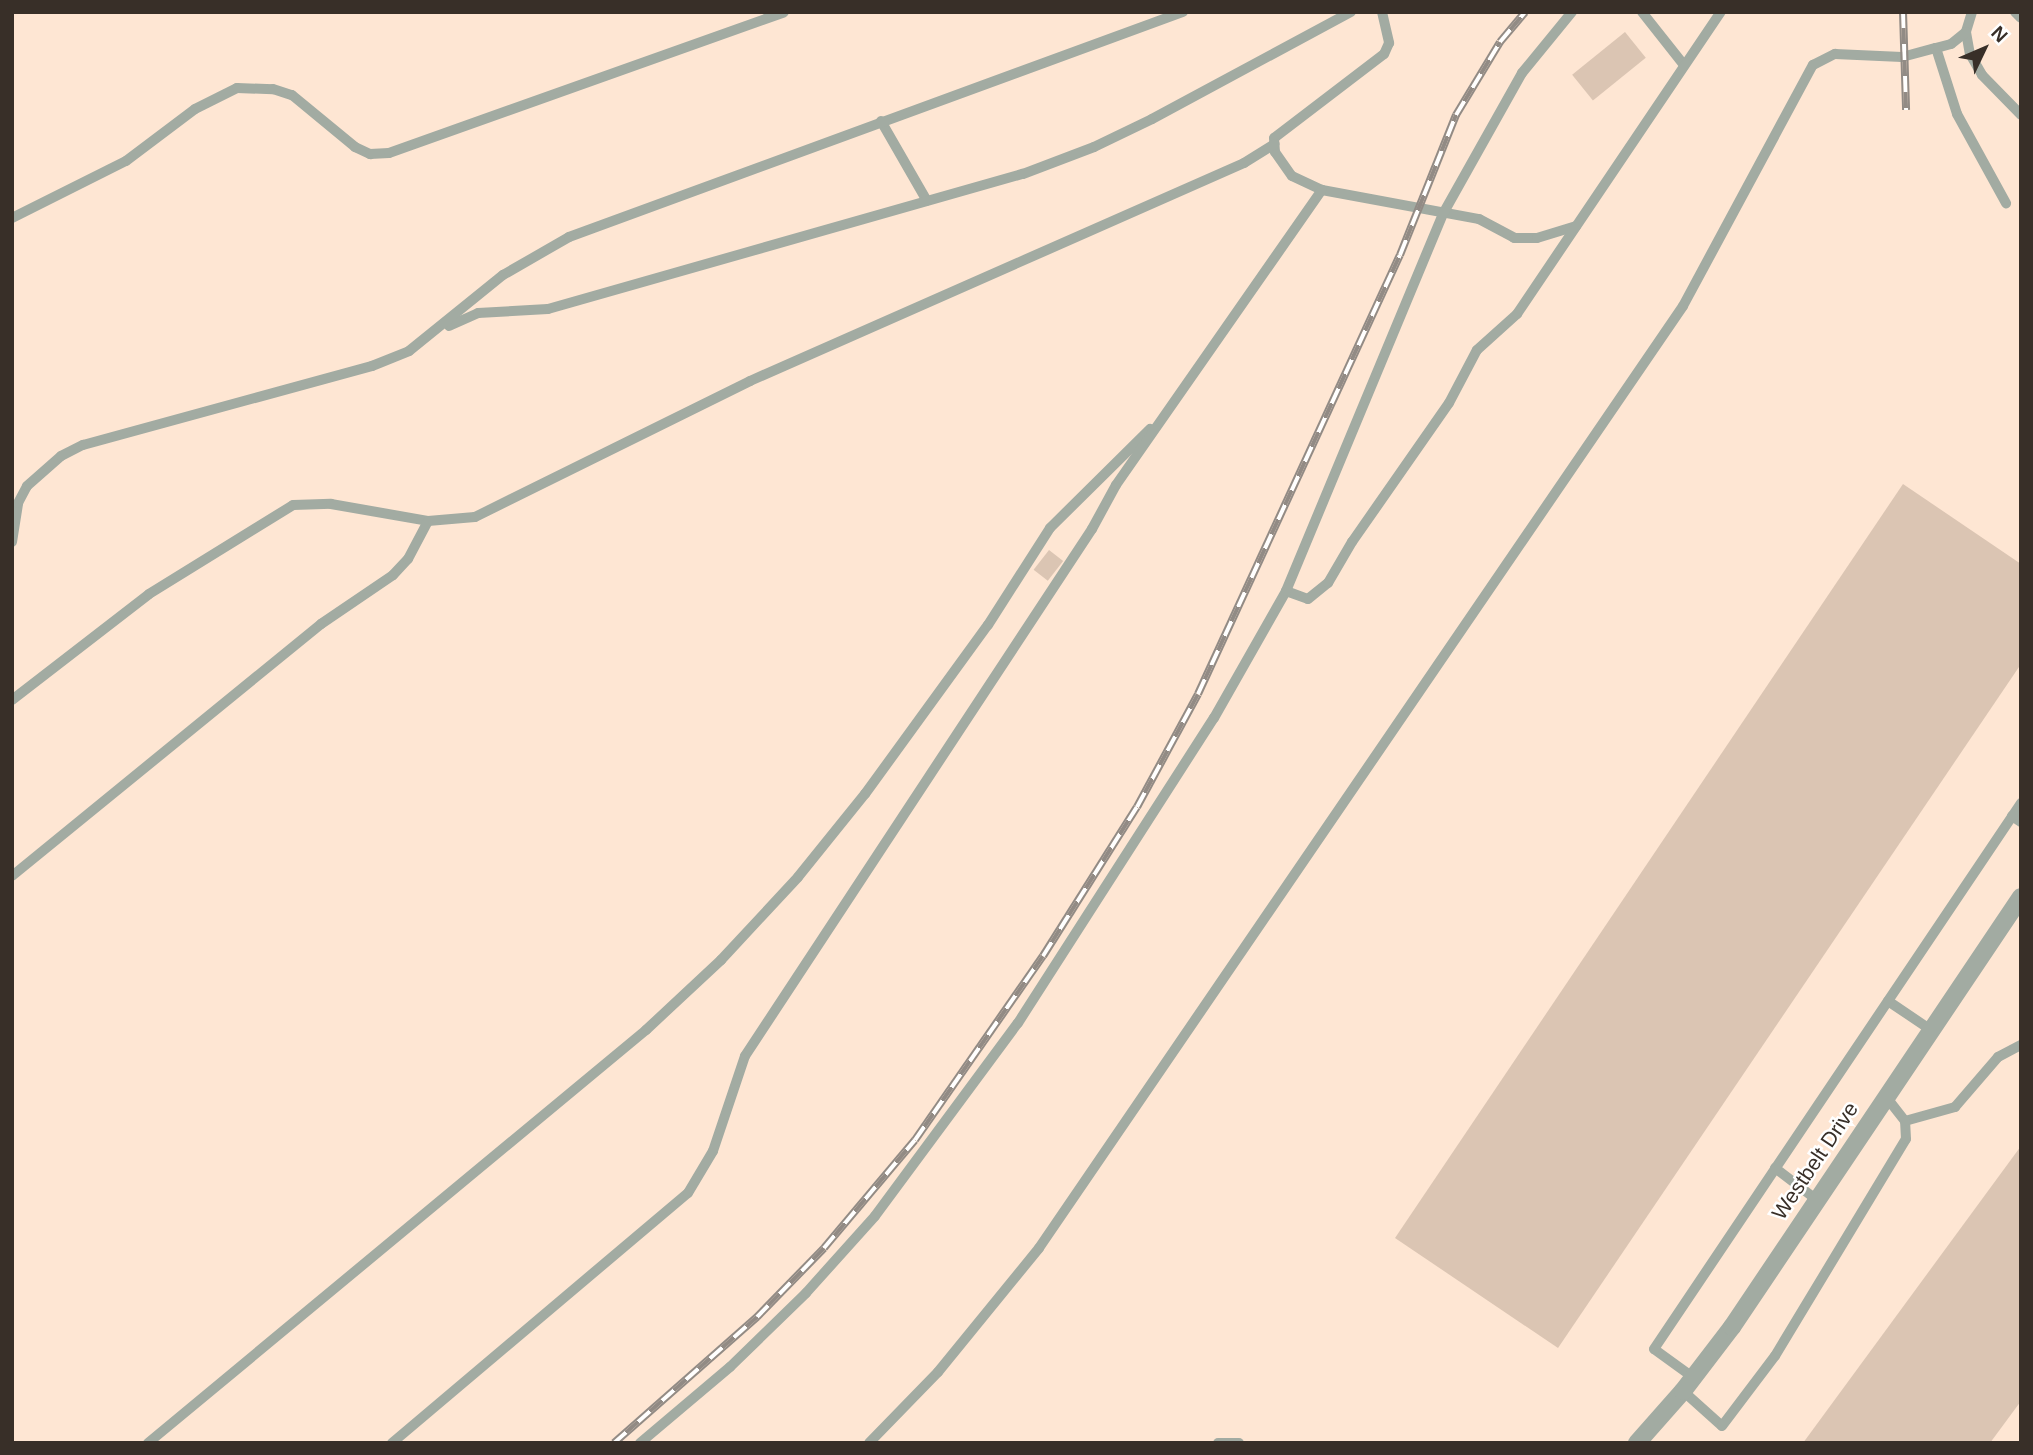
<!DOCTYPE html>
<style>
body{margin:0}
#map{position:relative;width:2033px;height:1455px;overflow:hidden;background:#fcf7f3;font-family:Helvetica,sans-serif}
div>[style]{position:absolute}
.built>*{inset:0;background:#fee6d3;transform-origin:0 0}
.building>*{inset:0;background:#dbc5b3;transform-origin:0 0}
.lane>*{height:10px;margin:-5px;padding:0 5px;transform-origin:5px;border-radius:5px;background:#a2aba2}
.street>*{height:18px;margin:-9px;padding:0 9px;transform-origin:9px;border-radius:9px;background:#a2aba2}
.rail>*{height:8px;margin-top:-4px;transform-origin:0;background:repeating-linear-gradient(90deg,#fff 0 16px,#928b85 0 32px);box-sizing:border-box;border-block:2px solid #928b85}
span{translate:-50% -50%;white-space:nowrap;text-align:center;line-height:1.15;-webkit-text-stroke:5px #fff;paint-order:stroke}
.street-label{font-size:21px;color:#382f28}
.frame{position:absolute;inset:0;border:14px solid #382f28;pointer-events:none}
.north{position:absolute;left:1949px;top:14px;width:70px;height:70px;-webkit-text-stroke:5px #fff;paint-order:stroke;rotate:46deg;font-size:19px;font-weight:700;line-height:28px;text-align:center;color:#382f28}
.north::after{content:'';display:block;margin:auto;width:24px;height:32px;background:#382f28;clip-path:polygon(50% 0,100% 100%,50% 72%,0 100%)}
</style>
<div id="map">
<div class="built">
<i style="left:12px;top:12px;width:2009px;height:1431px"></i>
</div>
<div class="building">
<i style="left:1625px;top:32px;width:33px;height:68px;rotate:51deg"></i>
<i style="clip-path:polygon(1903px 484px,2021px 564px,2021px 664px,1558px 1348px,1395px 1238px)"></i>
<i style="left:1049px;top:550px;width:18px;height:25px;rotate:38deg"></i>
<i style="clip-path:polygon(2021px 1146px,2021px 1401px,1990px 1443px,1803px 1443px)"></i>
</div>
<div class="lane">
<i style="left:1382px;top:12px;width:32px;rotate:77deg"></i>
<i style="left:1389px;top:43px;width:12px;rotate:114deg"></i>
<i style="left:1384px;top:54px;width:138px;rotate:142.6deg"></i>
<i style="left:1274px;top:138px;width:14px;rotate:86deg"></i>
<i style="left:1275px;top:152px;width:29px;rotate:55deg"></i>
<i style="left:1292px;top:176px;width:33px;rotate:25deg"></i>
<i style="left:1322px;top:190px;width:160px;rotate:10.5deg"></i>
<i style="left:1479px;top:219px;width:40px;rotate:28deg"></i>
<i style="left:1514px;top:238px;width:23px"></i>
<i style="left:1537px;top:238px;width:41px;rotate:-17.1deg"></i>
<i style="left:1642px;top:12px;width:68px;rotate:51.6deg"></i>
<i style="left:1972px;top:12px;width:21px;rotate:107deg"></i>
<i style="left:1966px;top:32px;width:22px;rotate:80deg"></i>
<i style="left:1970px;top:54px;width:24px;rotate:60deg"></i>
<i style="left:1982px;top:75px;width:56px;rotate:45.7deg"></i>
<i style="left:2015px;top:12px;width:8px;rotate:45deg"></i>
<i style="left:1966px;top:32px;width:19px;rotate:141deg"></i>
<i style="left:1951px;top:44px;width:16px;rotate:165deg"></i>
<i style="left:1936px;top:48px;width:69px;rotate:72.3deg"></i>
<i style="left:1957px;top:114px;width:102px;rotate:61.2deg"></i>
<i style="left:881px;top:121px;width:92px;rotate:60.1deg"></i>
<i style="left:12px;top:218px;width:127px;rotate:-26.6deg"></i>
<i style="left:126px;top:161px;width:86px;rotate:-37deg"></i>
<i style="left:195px;top:109px;width:47px;rotate:-26.6deg"></i>
<i style="left:237px;top:88px;width:36px;rotate:2deg"></i>
<i style="left:273px;top:89px;width:20px;rotate:18deg"></i>
<i style="left:292px;top:95px;width:82px;rotate:39.5deg"></i>
<i style="left:355px;top:147px;width:17px;rotate:25deg"></i>
<i style="left:370px;top:154px;width:19px;rotate:-3deg"></i>
<i style="left:389px;top:153px;width:419px;rotate:-19.6deg"></i>
<i style="left:449px;top:326px;width:32px;rotate:-24deg"></i>
<i style="left:478px;top:313px;width:70px;rotate:-3.3deg"></i>
<i style="left:548px;top:309px;width:494px;rotate:-15.9deg"></i>
<i style="left:1023px;top:174px;width:76px;rotate:-20.8deg"></i>
<i style="left:1094px;top:147px;width:64px;rotate:-25.8deg"></i>
<i style="left:1152px;top:119px;width:226px;rotate:-28.3deg"></i>
<i style="left:12px;top:542px;width:39px;rotate:-81deg"></i>
<i style="left:18px;top:503px;width:19px;rotate:-62deg"></i>
<i style="left:27px;top:486px;width:45px;rotate:-41.4deg"></i>
<i style="left:61px;top:456px;width:25px;rotate:-27deg"></i>
<i style="left:83px;top:445px;width:300px;rotate:-15.3deg"></i>
<i style="left:372px;top:366px;width:40px;rotate:-22deg"></i>
<i style="left:409px;top:351px;width:121px;rotate:-39deg"></i>
<i style="left:503px;top:275px;width:76px;rotate:-29.9deg"></i>
<i style="left:569px;top:237px;width:654px;rotate:-20.13deg"></i>
<i style="left:1286px;top:591px;width:23px;rotate:20deg"></i>
<i style="left:1308px;top:599px;width:26px;rotate:-39deg"></i>
<i style="left:1328px;top:583px;width:48px;rotate:-59.7deg"></i>
<i style="left:1352px;top:542px;width:169px;rotate:-55.1deg"></i>
<i style="left:1449px;top:403px;width:60px;rotate:-62.2deg"></i>
<i style="left:1477px;top:350px;width:54px;rotate:-42deg"></i>
<i style="left:1517px;top:314px;width:364px;rotate:-56deg"></i>
<i style="left:12px;top:700px;width:173px;rotate:-37.7deg"></i>
<i style="left:149px;top:594px;width:169px;rotate:-31.7deg"></i>
<i style="left:293px;top:505px;width:38px;rotate:-2deg"></i>
<i style="left:331px;top:504px;width:98px;rotate:9.9deg"></i>
<i style="left:428px;top:521px;width:47px;rotate:-4.9deg"></i>
<i style="left:475px;top:517px;width:307px;rotate:-26.3deg"></i>
<i style="left:750px;top:381px;width:540px;rotate:-23.81deg"></i>
<i style="left:1244px;top:163px;width:36px;rotate:-32deg"></i>
<i style="left:2012px;top:816px;width:11px;rotate:34deg"></i>
<i style="left:12px;top:876px;width:399px;rotate:-39.2deg"></i>
<i style="left:321px;top:624px;width:87px;rotate:-34.2deg"></i>
<i style="left:393px;top:575px;width:22px;rotate:-47deg"></i>
<i style="left:408px;top:559px;width:43px;rotate:-62.2deg"></i>
<i style="left:1888px;top:1001px;width:52px;rotate:34deg"></i>
<i style="left:1905px;top:1121px;width:52px;rotate:-15.6deg"></i>
<i style="left:1955px;top:1107px;width:66px;rotate:-49.3deg"></i>
<i style="left:1998px;top:1057px;width:26px;rotate:-28deg"></i>
<i style="left:1775px;top:1168px;width:53px;rotate:37.3deg"></i>
<i style="left:1694px;top:1378px;width:49px;rotate:-144.1deg"></i>
<i style="left:1654px;top:1349px;width:658px;rotate:-56.09deg"></i>
<i style="left:1683px;top:1391px;width:52px;rotate:41.9deg"></i>
<i style="left:1722px;top:1426px;width:88px;rotate:-52.9deg"></i>
<i style="left:1775px;top:1356px;width:253px;rotate:-58.9deg"></i>
<i style="left:1906px;top:1139px;width:18px;rotate:-93deg"></i>
<i style="left:1905px;top:1121px;width:31px;rotate:-128deg"></i>
<i style="left:148px;top:1443px;width:647px;rotate:-39.67deg"></i>
<i style="left:646px;top:1030px;width:103px;rotate:-43deg"></i>
<i style="left:721px;top:960px;width:113px;rotate:-47.1deg"></i>
<i style="left:798px;top:877px;width:107px;rotate:-51.1deg"></i>
<i style="left:865px;top:794px;width:209px;rotate:-54deg"></i>
<i style="left:988px;top:625px;width:115px;rotate:-57.4deg"></i>
<i style="left:1050px;top:528px;width:141px;rotate:-44.7deg"></i>
<i style="left:392px;top:1443px;width:387px;rotate:-40.2deg"></i>
<i style="left:688px;top:1193px;width:49px;rotate:-59.2deg"></i>
<i style="left:713px;top:1151px;width:100px;rotate:-71.4deg"></i>
<i style="left:745px;top:1056px;width:631px;rotate:-56.64deg"></i>
<i style="left:1092px;top:529px;width:50px;rotate:-61.4deg"></i>
<i style="left:1116px;top:485px;width:360px;rotate:-55.1deg"></i>
<i style="left:640px;top:1443px;width:118px;rotate:-40.2deg"></i>
<i style="left:730px;top:1367px;width:106px;rotate:-44.2deg"></i>
<i style="left:806px;top:1293px;width:103px;rotate:-48.1deg"></i>
<i style="left:875px;top:1216px;width:240px;rotate:-53.5deg"></i>
<i style="left:1018px;top:1023px;width:363px;rotate:-57.3deg"></i>
<i style="left:1214px;top:718px;width:146px;rotate:-60.4deg"></i>
<i style="left:1286px;top:591px;width:411px;rotate:-67.4deg"></i>
<i style="left:1444px;top:212px;width:159px;rotate:-60.7deg"></i>
<i style="left:1522px;top:73px;width:79px;rotate:-50.7deg"></i>
<i style="left:869px;top:1443px;width:99px;rotate:-45.8deg"></i>
<i style="left:938px;top:1372px;width:160px;rotate:-50.8deg"></i>
<i style="left:1039px;top:1248px;width:1141px;rotate:-55.64deg"></i>
<i style="left:1683px;top:306px;width:274px;rotate:-61.7deg"></i>
<i style="left:1813px;top:65px;width:25px;rotate:-27deg"></i>
<i style="left:1835px;top:54px;width:67px;rotate:2.6deg"></i>
<i style="left:1902px;top:57px;width:35px;rotate:-15deg"></i>
<i style="left:1218px;top:1443px;width:21px"></i>
</div>
<div class="street">
<i style="left:1637px;top:1443px;width:69px;rotate:-48.5deg"></i>
<i style="left:1683px;top:1391px;width:81px;rotate:-52.6deg"></i>
<i style="left:1732px;top:1327px;width:518px;rotate:-56.1deg"></i>
</div>
<div class="rail">
<i style="left:1903px;top:12px;width:98px;rotate:88.2deg"></i>
<i style="left:614px;top:1443px;width:191px;rotate:-41.4deg"></i>
<i style="left:757px;top:1317px;width:96px;rotate:-45.8deg"></i>
<i style="left:824px;top:1248px;width:141px;rotate:-49.9deg"></i>
<i style="left:915px;top:1140px;width:224px;rotate:-55.2deg"></i>
<i style="left:1043px;top:956px;width:176px;rotate:-57.8deg"></i>
<i style="left:1137px;top:807px;width:128px;rotate:-61.6deg"></i>
<i style="left:1198px;top:694px;width:483px;rotate:-65.3deg"></i>
<i style="left:1400px;top:255px;width:151px;rotate:-68.2deg"></i>
<i style="left:1456px;top:115px;width:85px;rotate:-58.9deg"></i>
<i style="left:1500px;top:42px;width:39px;rotate:-50deg"></i>
</div>
<div class="street-label">
<span style="left:1815px;top:1161px;rotate:-56deg">Westbelt Drive</span>
</div>
<div class="frame"></div>
<div class="north">N</div>
</div>
